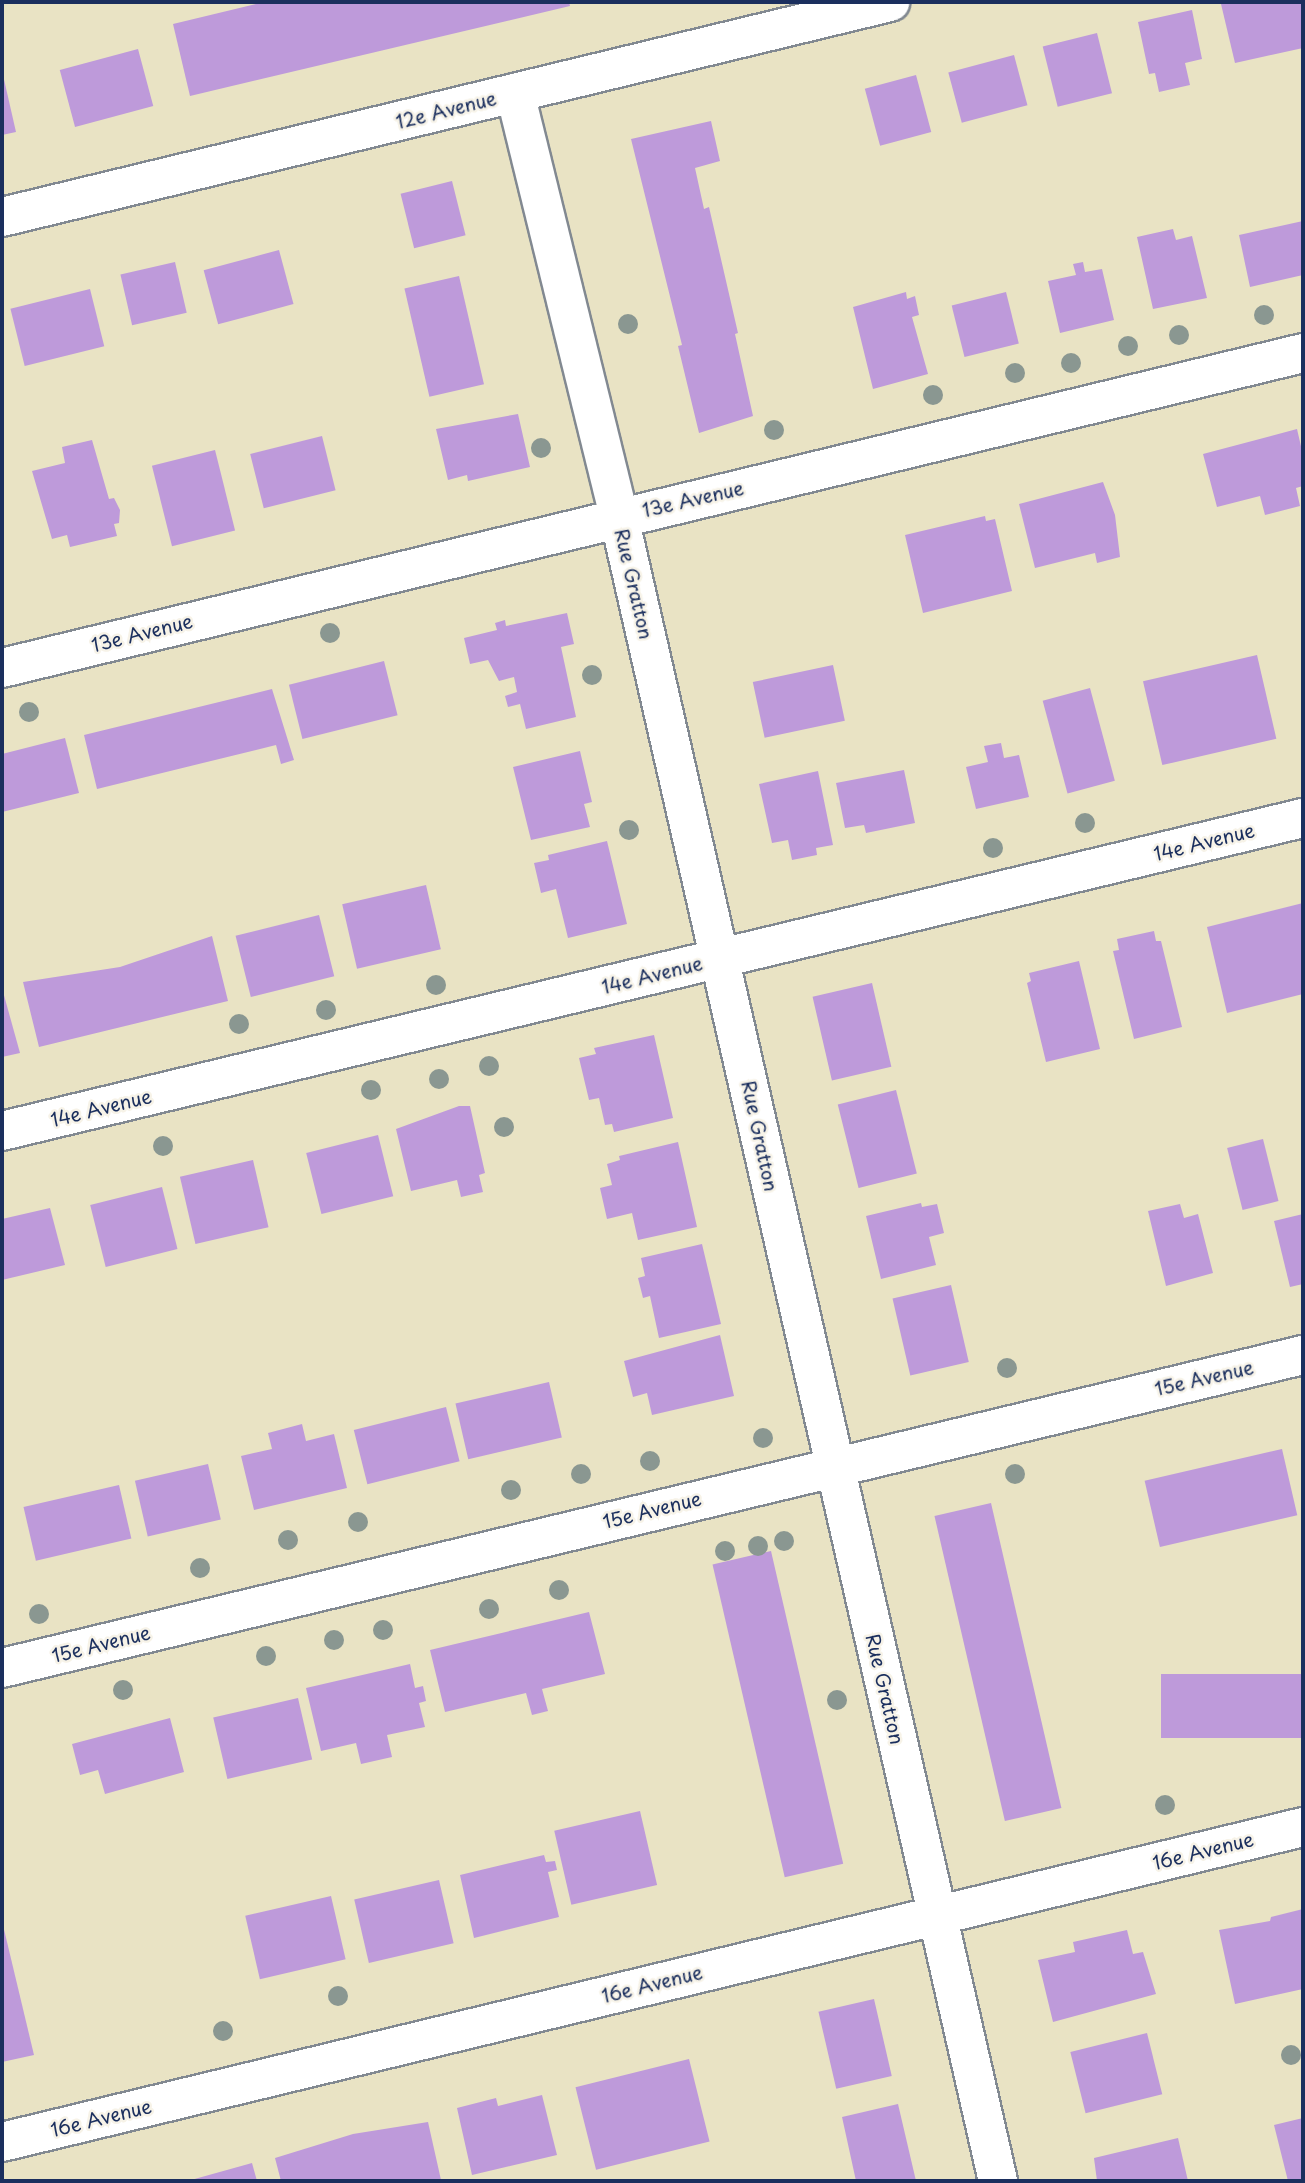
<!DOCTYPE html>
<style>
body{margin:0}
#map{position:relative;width:1305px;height:2183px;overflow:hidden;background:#e9e3c4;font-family:"Playpen Sans",sans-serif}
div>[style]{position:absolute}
.building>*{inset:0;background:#be9ada;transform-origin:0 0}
.roads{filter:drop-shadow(2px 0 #828991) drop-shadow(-2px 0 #828991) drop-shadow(0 2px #828991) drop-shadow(0 -2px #828991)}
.minor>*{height:38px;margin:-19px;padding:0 19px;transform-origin:19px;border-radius:19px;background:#fff}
.trees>*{width:20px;height:20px;margin:-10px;border-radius:50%;background:#8a9791}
span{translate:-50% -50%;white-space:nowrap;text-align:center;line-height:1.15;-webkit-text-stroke:5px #f7f3e8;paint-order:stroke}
.street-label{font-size:19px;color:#1b2f5e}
.frame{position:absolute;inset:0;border:4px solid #1b2f5e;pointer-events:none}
</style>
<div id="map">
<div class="building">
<i style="clip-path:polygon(264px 2px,569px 2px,570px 6px,190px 96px,173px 24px)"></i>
<i style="clip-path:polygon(1233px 2px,1303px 2px,1303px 48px,1235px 63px,1221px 4px)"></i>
<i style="clip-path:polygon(1192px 10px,1202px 59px,1185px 63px,1190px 85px,1159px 92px,1155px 73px,1149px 74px,1138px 22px)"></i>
<i style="left:1097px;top:33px;width:62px;height:56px;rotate:76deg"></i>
<i style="left:138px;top:49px;width:59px;height:81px;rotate:75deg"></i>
<i style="left:1014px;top:55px;width:52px;height:68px;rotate:75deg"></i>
<i style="clip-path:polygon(3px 75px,16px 132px,2px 135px,2px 76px)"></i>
<i style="left:916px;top:75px;width:59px;height:53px;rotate:75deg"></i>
<i style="clip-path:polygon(711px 121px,720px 161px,695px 168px,704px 209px,709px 207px,738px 333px,735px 334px,753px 416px,699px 433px,678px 346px,682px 345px,631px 139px)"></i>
<i style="left:452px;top:181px;width:56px;height:53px;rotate:76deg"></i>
<i style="clip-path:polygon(1303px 221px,1303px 275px,1250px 287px,1239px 235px)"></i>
<i style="clip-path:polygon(1173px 229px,1176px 240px,1192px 236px,1207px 298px,1153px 309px,1137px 237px)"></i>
<i style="left:279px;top:250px;width:56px;height:78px;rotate:75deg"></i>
<i style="left:175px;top:262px;width:52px;height:56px;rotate:77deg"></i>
<i style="clip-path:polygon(1083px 262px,1085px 272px,1102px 269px,1114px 320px,1060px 333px,1048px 281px,1076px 275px,1073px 264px)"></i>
<i style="left:459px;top:276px;width:111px;height:56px;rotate:77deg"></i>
<i style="left:90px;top:289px;width:59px;height:82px;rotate:76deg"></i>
<i style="clip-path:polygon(906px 292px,907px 299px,915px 296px,919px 315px,912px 317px,928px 374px,873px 389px,853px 307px)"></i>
<i style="left:1006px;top:292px;width:53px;height:56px;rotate:76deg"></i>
<i style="clip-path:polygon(518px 414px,530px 467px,468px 481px,467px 475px,448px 480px,436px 429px)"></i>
<i style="clip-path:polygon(1297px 429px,1303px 455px,1303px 486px,1296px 488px,1300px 506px,1265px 515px,1260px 496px,1217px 507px,1203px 454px)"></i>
<i style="left:322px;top:436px;width:56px;height:74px;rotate:76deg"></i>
<i style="clip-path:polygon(92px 440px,109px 499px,114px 498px,120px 510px,119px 523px,114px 524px,117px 536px,70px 547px,67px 535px,52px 539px,32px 471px,65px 463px,62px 447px)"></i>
<i style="left:215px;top:450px;width:83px;height:65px;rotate:76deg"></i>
<i style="clip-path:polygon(1103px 482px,1115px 515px,1120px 557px,1097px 563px,1095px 553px,1035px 568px,1019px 504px)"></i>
<i style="clip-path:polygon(985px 516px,986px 521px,995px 519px,1012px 591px,923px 613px,905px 535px)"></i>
<i style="clip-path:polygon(567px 613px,574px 644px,561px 647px,576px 717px,526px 729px,520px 704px,508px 707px,505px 696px,517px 692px,514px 677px,499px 681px,488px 660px,470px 664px,464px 638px,497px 630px,495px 623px,505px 620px,506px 626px)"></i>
<i style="left:1257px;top:655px;width:86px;height:117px;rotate:77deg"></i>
<i style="left:384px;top:661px;width:56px;height:98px;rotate:76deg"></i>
<i style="left:833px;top:665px;width:57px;height:82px;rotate:78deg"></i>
<i style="left:1090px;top:688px;width:96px;height:49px;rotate:75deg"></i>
<i style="clip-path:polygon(272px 689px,294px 760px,281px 764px,276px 745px,97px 789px,84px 735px)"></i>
<i style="clip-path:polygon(65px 738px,79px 793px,2px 812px,2px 754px)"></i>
<i style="clip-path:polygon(1001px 743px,1004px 758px,1019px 755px,1029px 797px,976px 809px,966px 767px,988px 762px,984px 746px)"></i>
<i style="clip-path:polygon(580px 751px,592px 802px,584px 804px,590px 827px,531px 840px,513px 767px)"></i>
<i style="clip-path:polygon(904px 770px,915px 823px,866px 833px,864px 825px,845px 828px,836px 783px)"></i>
<i style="clip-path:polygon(818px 771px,833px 845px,816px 848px,817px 855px,792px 860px,788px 840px,772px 843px,759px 784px)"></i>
<i style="clip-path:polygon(607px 841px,627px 924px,568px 938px,556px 889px,541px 893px,534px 863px,549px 860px,548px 855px)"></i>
<i style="left:426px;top:885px;width:66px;height:86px;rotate:77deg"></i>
<i style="clip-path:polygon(1303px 903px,1303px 994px,1227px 1013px,1207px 927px)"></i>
<i style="left:319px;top:915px;width:63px;height:86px;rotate:76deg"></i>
<i style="clip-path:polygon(1154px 931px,1156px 941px,1161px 941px,1182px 1027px,1134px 1039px,1113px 951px,1119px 950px,1117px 939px)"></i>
<i style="clip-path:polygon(212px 936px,228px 1001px,39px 1047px,23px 982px,120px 967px)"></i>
<i style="clip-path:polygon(1079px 961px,1100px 1049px,1046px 1062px,1027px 983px,1031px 981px,1029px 973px)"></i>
<i style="left:872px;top:983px;width:86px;height:61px;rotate:77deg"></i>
<i style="clip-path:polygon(2px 988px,20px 1053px,2px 1057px)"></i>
<i style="clip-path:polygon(654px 1035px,673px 1118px,614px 1132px,612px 1124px,605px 1125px,599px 1098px,589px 1100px,579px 1058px,596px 1054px,594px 1048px)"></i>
<i style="left:896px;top:1090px;width:86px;height:60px;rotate:76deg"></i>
<i style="clip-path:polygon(459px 1106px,470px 1106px,485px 1173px,479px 1175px,483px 1192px,461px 1197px,457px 1180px,411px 1191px,396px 1129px)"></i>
<i style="left:378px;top:1135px;width:63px;height:74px;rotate:76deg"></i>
<i style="left:1263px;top:1139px;width:64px;height:37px;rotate:76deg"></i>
<i style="clip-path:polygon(678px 1142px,697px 1227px,638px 1240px,632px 1213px,607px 1219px,600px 1188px,612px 1185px,607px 1164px,620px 1160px,619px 1156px)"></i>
<i style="left:253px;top:1160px;width:69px;height:75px;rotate:77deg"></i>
<i style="left:162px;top:1187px;width:64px;height:74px;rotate:76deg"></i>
<i style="clip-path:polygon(921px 1203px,922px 1207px,937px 1204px,944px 1233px,929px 1237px,936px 1265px,881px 1279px,866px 1216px)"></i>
<i style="clip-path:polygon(1180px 1204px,1184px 1218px,1198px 1214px,1213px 1273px,1166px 1286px,1148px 1211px)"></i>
<i style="clip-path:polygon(50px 1208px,65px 1265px,2px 1280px,2px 1219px)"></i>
<i style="clip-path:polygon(1303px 1214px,1303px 1284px,1290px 1287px,1274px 1221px)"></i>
<i style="clip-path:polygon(702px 1244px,721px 1324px,659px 1338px,650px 1296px,643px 1298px,638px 1278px,645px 1276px,641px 1258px)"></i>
<i style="left:951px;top:1285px;width:79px;height:60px;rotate:77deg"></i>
<i style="clip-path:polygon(720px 1335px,734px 1396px,652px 1415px,647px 1393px,633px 1397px,624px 1361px)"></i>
<i style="left:549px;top:1382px;width:57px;height:96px;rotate:77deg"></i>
<i style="left:446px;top:1407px;width:56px;height:95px;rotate:76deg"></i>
<i style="clip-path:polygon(302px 1424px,306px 1441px,334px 1434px,347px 1488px,254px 1510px,241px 1456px,272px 1449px,268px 1433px)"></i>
<i style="left:1282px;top:1449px;width:68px;height:141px;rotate:77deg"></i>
<i style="left:208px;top:1464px;width:57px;height:75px;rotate:77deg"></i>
<i style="left:119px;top:1485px;width:55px;height:98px;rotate:77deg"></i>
<i style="left:991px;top:1503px;width:313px;height:58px;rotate:77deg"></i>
<i style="left:771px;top:1551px;width:321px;height:60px;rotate:77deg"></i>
<i style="clip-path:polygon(589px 1612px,605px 1674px,542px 1689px,548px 1711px,532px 1715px,526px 1693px,445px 1712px,430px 1650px)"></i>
<i style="clip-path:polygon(410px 1664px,415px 1688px,423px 1686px,426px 1701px,419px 1703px,425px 1727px,387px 1735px,392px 1757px,361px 1764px,356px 1743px,321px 1751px,306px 1688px)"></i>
<i style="left:1303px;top:1674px;width:64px;height:142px;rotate:90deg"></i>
<i style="left:298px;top:1698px;width:63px;height:87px;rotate:77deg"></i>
<i style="clip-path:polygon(170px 1718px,184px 1772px,105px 1794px,98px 1770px,80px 1775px,72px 1744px)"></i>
<i style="left:640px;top:1811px;width:76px;height:88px;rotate:77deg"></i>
<i style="clip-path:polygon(544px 1855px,546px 1862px,555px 1861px,557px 1870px,548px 1872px,559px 1917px,474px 1938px,460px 1875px)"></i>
<i style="left:439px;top:1880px;width:65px;height:87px;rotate:77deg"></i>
<i style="left:331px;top:1896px;width:65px;height:88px;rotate:77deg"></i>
<i style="clip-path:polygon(1303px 1909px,1303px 1989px,1235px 2004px,1219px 1930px,1270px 1921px,1271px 1917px)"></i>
<i style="clip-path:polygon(2px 1921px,34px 2055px,2px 2062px)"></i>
<i style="clip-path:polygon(1127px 1930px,1133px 1954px,1143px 1952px,1156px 1994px,1053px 2022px,1038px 1960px,1075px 1952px,1073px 1942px)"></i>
<i style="left:874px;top:1999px;width:79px;height:57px;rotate:77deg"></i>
<i style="left:1147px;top:2033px;width:63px;height:79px;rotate:76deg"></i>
<i style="left:689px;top:2059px;width:85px;height:117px;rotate:76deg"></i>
<i style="clip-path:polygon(542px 2095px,557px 2155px,472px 2175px,457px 2108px,496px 2098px,498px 2106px)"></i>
<i style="clip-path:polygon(898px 2104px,916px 2181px,856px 2181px,842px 2117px)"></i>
<i style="clip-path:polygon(1303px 2118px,1303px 2181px,1288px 2181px,1274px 2125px)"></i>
<i style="clip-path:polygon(428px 2122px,441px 2180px,281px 2181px,275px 2158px,353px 2134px)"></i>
<i style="clip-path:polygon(1178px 2138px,1188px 2181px,1097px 2181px,1094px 2158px)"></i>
<i style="clip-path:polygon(252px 2163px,257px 2181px,191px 2181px,191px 2180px)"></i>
</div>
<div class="roads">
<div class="minor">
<i style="left:515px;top:93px;width:437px;rotate:76.2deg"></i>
<i style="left:619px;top:517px;width:1707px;rotate:77.17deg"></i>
<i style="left:2px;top:217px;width:914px;rotate:-13.61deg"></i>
<i style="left:2px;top:668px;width:1339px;rotate:-13.61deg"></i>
<i style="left:2px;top:1131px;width:1338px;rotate:-13.53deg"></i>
<i style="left:2px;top:1668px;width:1338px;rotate:-13.53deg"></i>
<i style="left:2px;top:2142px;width:1339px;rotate:-13.61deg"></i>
</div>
</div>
<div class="trees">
<i style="left:1264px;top:315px"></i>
<i style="left:628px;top:324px"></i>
<i style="left:1179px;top:335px"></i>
<i style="left:1128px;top:346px"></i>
<i style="left:1071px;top:363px"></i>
<i style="left:1015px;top:373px"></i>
<i style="left:933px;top:395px"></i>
<i style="left:774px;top:430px"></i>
<i style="left:541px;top:448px"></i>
<i style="left:330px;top:633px"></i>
<i style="left:592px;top:675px"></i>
<i style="left:29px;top:712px"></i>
<i style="left:1085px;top:823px"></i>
<i style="left:629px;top:830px"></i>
<i style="left:993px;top:848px"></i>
<i style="left:436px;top:985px"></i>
<i style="left:326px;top:1010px"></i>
<i style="left:239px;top:1024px"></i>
<i style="left:489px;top:1066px"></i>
<i style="left:439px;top:1079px"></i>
<i style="left:371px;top:1090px"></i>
<i style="left:504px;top:1127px"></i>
<i style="left:163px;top:1146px"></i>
<i style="left:1007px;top:1368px"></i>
<i style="left:763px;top:1438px"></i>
<i style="left:650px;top:1461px"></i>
<i style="left:581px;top:1474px"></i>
<i style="left:1015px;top:1474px"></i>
<i style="left:511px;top:1490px"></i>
<i style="left:358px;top:1522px"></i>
<i style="left:288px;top:1540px"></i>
<i style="left:784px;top:1541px"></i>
<i style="left:758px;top:1546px"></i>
<i style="left:725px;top:1551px"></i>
<i style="left:200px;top:1568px"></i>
<i style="left:559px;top:1590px"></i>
<i style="left:489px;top:1609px"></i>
<i style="left:39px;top:1614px"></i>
<i style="left:383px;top:1630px"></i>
<i style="left:334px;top:1640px"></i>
<i style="left:266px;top:1656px"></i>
<i style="left:123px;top:1690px"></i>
<i style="left:837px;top:1700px"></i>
<i style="left:1165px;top:1805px"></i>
<i style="left:338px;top:1996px"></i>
<i style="left:223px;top:2031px"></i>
<i style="left:1291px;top:2055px"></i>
</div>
<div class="street-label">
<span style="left:446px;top:110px;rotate:-14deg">12e Avenue</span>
<span style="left:693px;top:499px;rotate:-13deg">13e Avenue</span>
<span style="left:634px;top:584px;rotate:77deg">Rue Gratton</span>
<span style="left:142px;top:633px;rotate:-14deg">13e Avenue</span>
<span style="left:1204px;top:842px;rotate:-14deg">14e Avenue</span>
<span style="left:652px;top:975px;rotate:-14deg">14e Avenue</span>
<span style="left:101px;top:1108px;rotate:-14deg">14e Avenue</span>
<span style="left:760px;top:1136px;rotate:78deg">Rue Gratton</span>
<span style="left:1204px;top:1378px;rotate:-13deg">15e Avenue</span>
<span style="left:652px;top:1510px;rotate:-14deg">15e Avenue</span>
<span style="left:101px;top:1644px;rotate:-14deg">15e Avenue</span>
<span style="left:885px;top:1689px;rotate:77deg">Rue Gratton</span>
<span style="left:1203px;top:1851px;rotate:-14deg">16e Avenue</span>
<span style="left:652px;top:1984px;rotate:-14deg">16e Avenue</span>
<span style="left:101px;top:2118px;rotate:-14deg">16e Avenue</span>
</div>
<div class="frame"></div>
</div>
